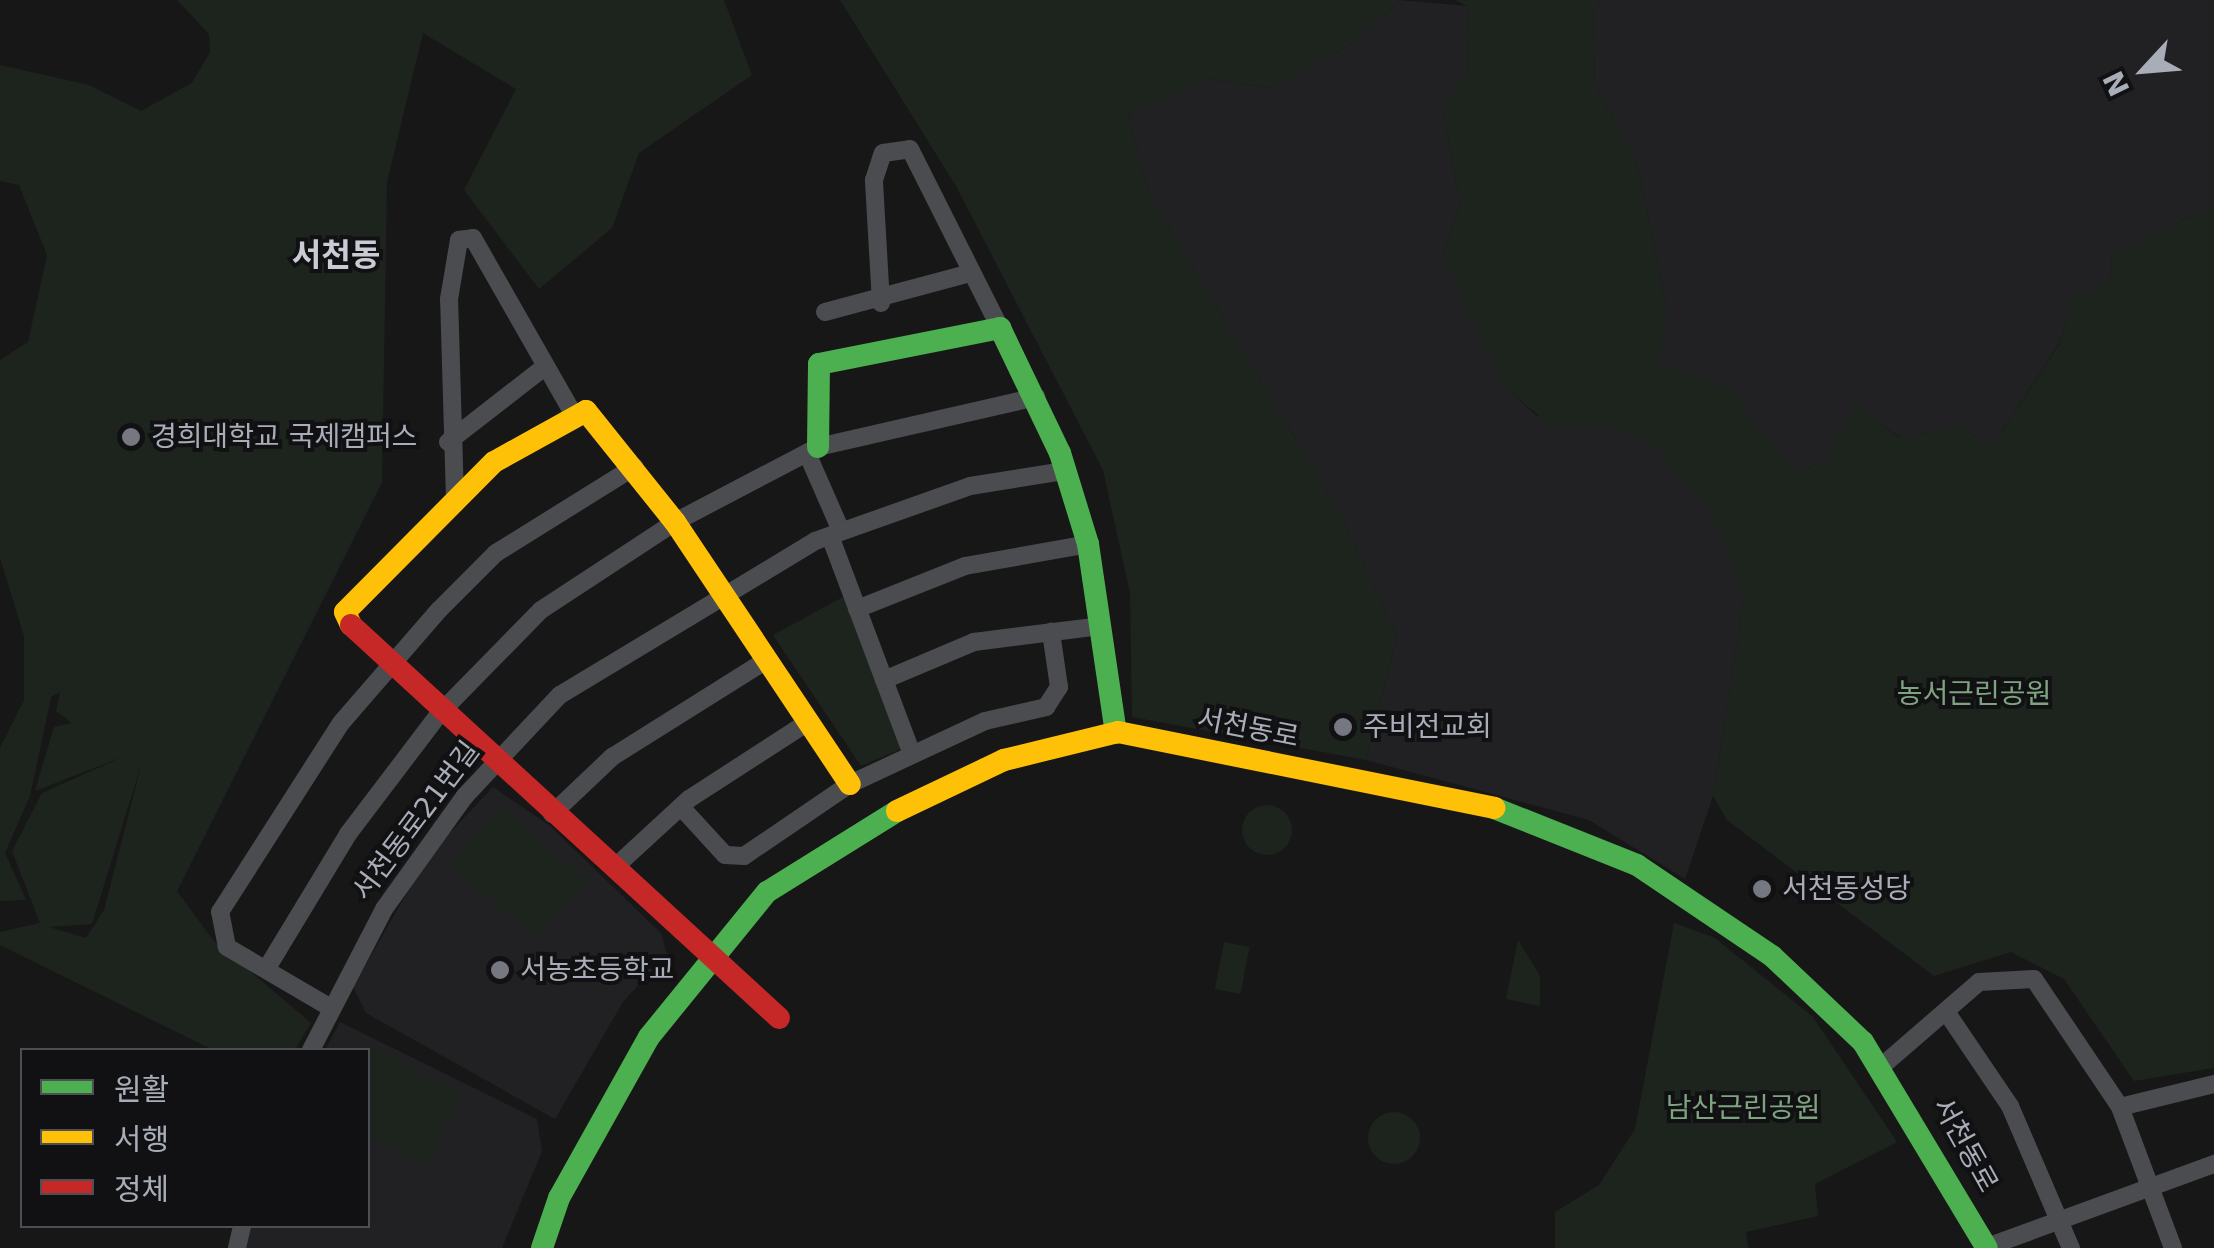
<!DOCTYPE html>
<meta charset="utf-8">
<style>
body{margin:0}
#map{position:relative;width:2214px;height:1248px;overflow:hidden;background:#171717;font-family:"DejaVu Sans","Noto Sans KR",sans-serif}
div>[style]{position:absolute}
.built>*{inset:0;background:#212123}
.green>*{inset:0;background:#1d241e;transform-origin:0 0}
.round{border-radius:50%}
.street>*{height:18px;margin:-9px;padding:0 9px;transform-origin:9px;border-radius:9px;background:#4b4c50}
.fast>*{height:22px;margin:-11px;padding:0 11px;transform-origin:11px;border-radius:11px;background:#4caf50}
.slow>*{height:22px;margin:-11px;padding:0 11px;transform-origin:11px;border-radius:11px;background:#ffc107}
.jam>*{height:22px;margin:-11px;padding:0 11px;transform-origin:11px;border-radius:11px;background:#c62828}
.dots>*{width:28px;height:28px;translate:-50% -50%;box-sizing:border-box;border:5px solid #111113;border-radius:50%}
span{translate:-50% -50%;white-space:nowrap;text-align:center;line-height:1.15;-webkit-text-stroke:8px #111113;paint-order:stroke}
.poi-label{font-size:28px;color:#a8adb8}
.left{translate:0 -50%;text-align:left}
.park-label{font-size:28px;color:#7fa381}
.street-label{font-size:28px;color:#a8adb8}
.quarter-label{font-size:32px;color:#c9ccd4;font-weight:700}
.legend{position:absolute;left:20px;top:1048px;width:350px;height:180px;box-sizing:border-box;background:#111113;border:2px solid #4d4f55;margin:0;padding:12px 18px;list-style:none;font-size:30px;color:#a8adb8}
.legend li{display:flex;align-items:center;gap:20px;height:50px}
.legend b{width:50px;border:2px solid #4d4f55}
.north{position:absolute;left:2094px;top:20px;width:100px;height:100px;-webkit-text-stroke:8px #111113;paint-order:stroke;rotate:244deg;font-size:28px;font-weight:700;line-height:40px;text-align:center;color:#a8adb8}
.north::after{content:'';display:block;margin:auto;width:35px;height:45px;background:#a8adb8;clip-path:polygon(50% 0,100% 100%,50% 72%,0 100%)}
</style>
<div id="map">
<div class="built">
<i style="clip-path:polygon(1400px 0,1467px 6px,1469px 70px,1443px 111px,1460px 203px,1443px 256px,1505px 387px,1538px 417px,1667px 307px,1636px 159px,1595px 86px,1593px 12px,1601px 0,2214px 0,2214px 205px,2112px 255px,2111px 279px,2071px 301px,2060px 342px,1991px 449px,1963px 427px,1899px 437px,1856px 405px,1825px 460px,1798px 474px,1753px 540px,1713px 796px,1685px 879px,1589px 820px,1366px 760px,1397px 636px,1340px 514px,1149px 193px,1128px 115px,1208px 79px,1271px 88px,1357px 41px)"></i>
<i style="clip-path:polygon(493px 787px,550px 826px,661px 933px,667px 954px,623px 1002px,555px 1119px,366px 1013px,353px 987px,428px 856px)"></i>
<i style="clip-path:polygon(340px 1022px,537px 1119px,542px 1151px,502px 1248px,245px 1248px,250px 1226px,368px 1226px,368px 1050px,325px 1050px)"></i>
</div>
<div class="green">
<i style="clip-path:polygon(evenodd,177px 0,724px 0,752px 75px,639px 153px,612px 228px,539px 289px,464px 190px,516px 89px,423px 33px,387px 182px,382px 482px,177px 891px,213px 940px,311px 1023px,295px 1050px,213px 1050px,0 945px,0 932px,40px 923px,12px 851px,42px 793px,125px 756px,35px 791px,54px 727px,72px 723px,56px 711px,60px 692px,51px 697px,30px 796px,5px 853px,26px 900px,0 901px,0 748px,24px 700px,24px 636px,0 558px,0 360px,28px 342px,47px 255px,19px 185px,0 181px,0 65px,89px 85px,141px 111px,192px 83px,210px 52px,209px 34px,177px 0,142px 762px,104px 910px,86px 938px,49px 927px,92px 924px,142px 762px)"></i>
<i style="clip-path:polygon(840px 0,1400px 0,1357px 41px,1271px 88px,1208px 79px,1128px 115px,1149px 193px,1340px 514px,1397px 636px,1366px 760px,1132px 717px,1130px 593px,1103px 470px,956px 186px)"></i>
<i style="clip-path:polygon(1455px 0,1601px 0,1593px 12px,1595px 86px,1636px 159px,1667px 307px,1659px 363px,1730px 390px,1798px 474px,1825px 460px,1856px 404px,1898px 437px,1963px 427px,1991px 449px,2060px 343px,2071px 300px,2111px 279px,2112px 255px,2214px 205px,2214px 1068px,2134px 1081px,2064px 979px,2011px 952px,1934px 976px,1727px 820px,1713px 796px,1744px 597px,1710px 510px,1655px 447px,1618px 428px,1555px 429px,1504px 387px,1443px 256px,1460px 203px,1443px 111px,1469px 69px,1467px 6px)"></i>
<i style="clip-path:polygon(845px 596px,901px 749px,861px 766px,773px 635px)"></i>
<i class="round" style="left:1242px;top:805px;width:50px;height:50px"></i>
<i style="left:501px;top:806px;width:113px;height:77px;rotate:41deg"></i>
<i style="clip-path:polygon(1674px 923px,1715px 938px,1813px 1017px,1897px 1142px,1815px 1184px,1818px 1216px,1746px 1232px,1748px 1248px,1555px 1248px,1555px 1212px,1599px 1185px,1635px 1129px)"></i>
<i style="clip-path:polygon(1518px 940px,1540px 976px,1540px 1006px,1506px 999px)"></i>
<i style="left:1224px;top:942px;width:26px;height:48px;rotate:11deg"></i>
<i style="clip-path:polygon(364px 1042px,462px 1096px,424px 1166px,368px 1134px)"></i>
<i class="round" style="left:1368px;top:1112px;width:52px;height:52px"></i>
</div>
<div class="street">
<i style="left:881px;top:303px;width:123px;rotate:-93.3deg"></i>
<i style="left:874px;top:180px;width:28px;rotate:-72deg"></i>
<i style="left:883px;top:153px;width:27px;rotate:-8deg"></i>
<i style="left:910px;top:149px;width:200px;rotate:63.3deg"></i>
<i style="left:825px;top:312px;width:151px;rotate:-15deg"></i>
<i style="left:448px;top:442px;width:120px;rotate:-37.9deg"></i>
<i style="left:807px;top:453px;width:85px;rotate:66.4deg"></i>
<i style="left:455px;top:499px;width:200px;rotate:-91.7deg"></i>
<i style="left:449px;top:299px;width:60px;rotate:-80.4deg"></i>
<i style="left:459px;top:240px;width:14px;rotate:-8deg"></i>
<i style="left:473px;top:238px;width:206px;rotate:60.3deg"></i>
<i style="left:830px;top:536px;width:233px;rotate:69.4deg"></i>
<i style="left:857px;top:609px;width:116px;rotate:-21.7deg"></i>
<i style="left:965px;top:566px;width:125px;rotate:-10.1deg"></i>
<i style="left:884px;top:680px;width:98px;rotate:-22.9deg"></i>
<i style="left:974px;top:642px;width:127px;rotate:-7.2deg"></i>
<i style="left:681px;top:807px;width:65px;rotate:47.5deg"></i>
<i style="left:725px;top:855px;width:19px;rotate:3deg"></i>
<i style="left:744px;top:856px;width:128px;rotate:-34.2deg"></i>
<i style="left:850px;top:784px;width:149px;rotate:-25deg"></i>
<i style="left:985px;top:721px;width:63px;rotate:-12.9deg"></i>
<i style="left:1046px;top:707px;width:24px;rotate:-57deg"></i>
<i style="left:1059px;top:687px;width:56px;rotate:-98.3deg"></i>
<i style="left:552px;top:814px;width:83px;rotate:-43.5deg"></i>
<i style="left:612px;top:757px;width:184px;rotate:-32.1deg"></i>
<i style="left:614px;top:868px;width:102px;rotate:-42.6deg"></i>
<i style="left:689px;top:799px;width:142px;rotate:-32.9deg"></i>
<i style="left:267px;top:968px;width:157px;rotate:-58.8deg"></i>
<i style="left:348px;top:834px;width:151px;rotate:-52.8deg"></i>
<i style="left:439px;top:714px;width:146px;rotate:-45.6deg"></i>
<i style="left:541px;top:610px;width:160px;rotate:-33.3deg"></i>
<i style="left:675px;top:522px;width:161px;rotate:-27.7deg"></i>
<i style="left:818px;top:447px;width:224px;rotate:-12.9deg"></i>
<i style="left:331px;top:1008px;width:121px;rotate:-149.6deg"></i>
<i style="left:227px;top:947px;width:36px;rotate:-101deg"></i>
<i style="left:220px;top:912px;width:224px;rotate:-57.4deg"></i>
<i style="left:341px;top:723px;width:150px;rotate:-49.1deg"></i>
<i style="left:439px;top:610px;width:81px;rotate:-45deg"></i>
<i style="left:496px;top:553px;width:163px;rotate:-31.9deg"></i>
<i style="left:1947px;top:1013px;width:112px;rotate:55.9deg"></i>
<i style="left:2010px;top:1106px;width:155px;rotate:66.8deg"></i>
<i style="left:311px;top:1050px;width:159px;rotate:-62.6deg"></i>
<i style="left:384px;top:909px;width:139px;rotate:-54.4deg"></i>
<i style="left:465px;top:796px;width:139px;rotate:-46.8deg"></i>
<i style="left:560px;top:695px;width:298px;rotate:-31.1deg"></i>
<i style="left:815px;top:541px;width:164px;rotate:-19.5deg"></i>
<i style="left:970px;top:486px;width:96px;rotate:-9deg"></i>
<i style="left:1882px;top:1066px;width:128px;rotate:-40.9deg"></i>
<i style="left:1979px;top:982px;width:55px;rotate:-3.1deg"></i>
<i style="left:2034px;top:979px;width:154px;rotate:56.1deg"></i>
<i style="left:2120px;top:1107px;width:151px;rotate:69.4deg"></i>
<i style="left:2120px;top:1107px;width:97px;rotate:-13.7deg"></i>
<i style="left:1987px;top:1247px;width:242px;rotate:-20.1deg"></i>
<i style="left:237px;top:1248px;width:23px;rotate:-77deg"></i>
</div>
<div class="fast">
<i style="left:818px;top:447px;width:83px;rotate:-89.3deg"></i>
<i style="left:819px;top:364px;width:185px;rotate:-11.2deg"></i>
<i style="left:1000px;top:328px;width:139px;rotate:64.4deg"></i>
<i style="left:1060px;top:453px;width:95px;rotate:72.9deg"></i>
<i style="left:1088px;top:544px;width:191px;rotate:81.6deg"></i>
<i style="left:1494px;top:808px;width:154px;rotate:21.7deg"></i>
<i style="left:1637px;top:865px;width:163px;rotate:34deg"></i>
<i style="left:1772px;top:956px;width:125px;rotate:43.4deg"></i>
<i style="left:1863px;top:1042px;width:240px;rotate:59deg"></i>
<i style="left:542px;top:1248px;width:53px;rotate:-71.2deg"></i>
<i style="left:559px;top:1198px;width:184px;rotate:-60.8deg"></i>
<i style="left:649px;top:1037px;width:187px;rotate:-50.9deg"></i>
<i style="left:767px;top:892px;width:153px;rotate:-31.9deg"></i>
</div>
<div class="slow">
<i style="left:351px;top:625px;width:14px;rotate:-115deg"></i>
<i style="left:345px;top:612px;width:211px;rotate:-45.2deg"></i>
<i style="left:494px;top:462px;width:105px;rotate:-29deg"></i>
<i style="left:586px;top:411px;width:142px;rotate:51.3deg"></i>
<i style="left:675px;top:522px;width:315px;rotate:56.3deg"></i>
<i style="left:897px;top:811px;width:119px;rotate:-25.5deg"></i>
<i style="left:1004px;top:760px;width:117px;rotate:-13.8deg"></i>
<i style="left:1118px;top:732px;width:384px;rotate:11.4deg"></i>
</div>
<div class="jam">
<i style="left:351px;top:625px;width:581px;rotate:42.56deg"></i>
</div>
<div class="dots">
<i style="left:131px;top:437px;background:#757880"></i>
<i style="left:1343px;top:727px;background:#757880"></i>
<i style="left:1762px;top:889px;background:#757880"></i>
<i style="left:500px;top:970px;background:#757880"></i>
</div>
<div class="poi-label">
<span class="left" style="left:151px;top:437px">경희대학교 국제캠퍼스</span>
<span class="left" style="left:1363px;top:727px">주비전교회</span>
<span class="left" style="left:1782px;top:889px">서천동성당</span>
<span class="left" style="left:520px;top:970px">서농초등학교</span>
</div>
<div class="park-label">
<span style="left:1974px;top:694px">농서근린공원</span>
<span style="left:1743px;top:1108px">남산근린공원</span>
</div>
<div class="street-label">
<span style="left:1248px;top:728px;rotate:11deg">서천동로</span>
<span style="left:416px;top:821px;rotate:-53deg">서천동로21번길</span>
<span style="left:1965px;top:1145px;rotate:61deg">서천동로</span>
</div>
<div class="quarter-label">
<span style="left:336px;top:255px">서천동</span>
</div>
<ul class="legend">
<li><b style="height:12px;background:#4caf50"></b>원활</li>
<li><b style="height:12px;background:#ffc107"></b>서행</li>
<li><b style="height:12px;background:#c62828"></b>정체</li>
</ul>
<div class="north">N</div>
</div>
